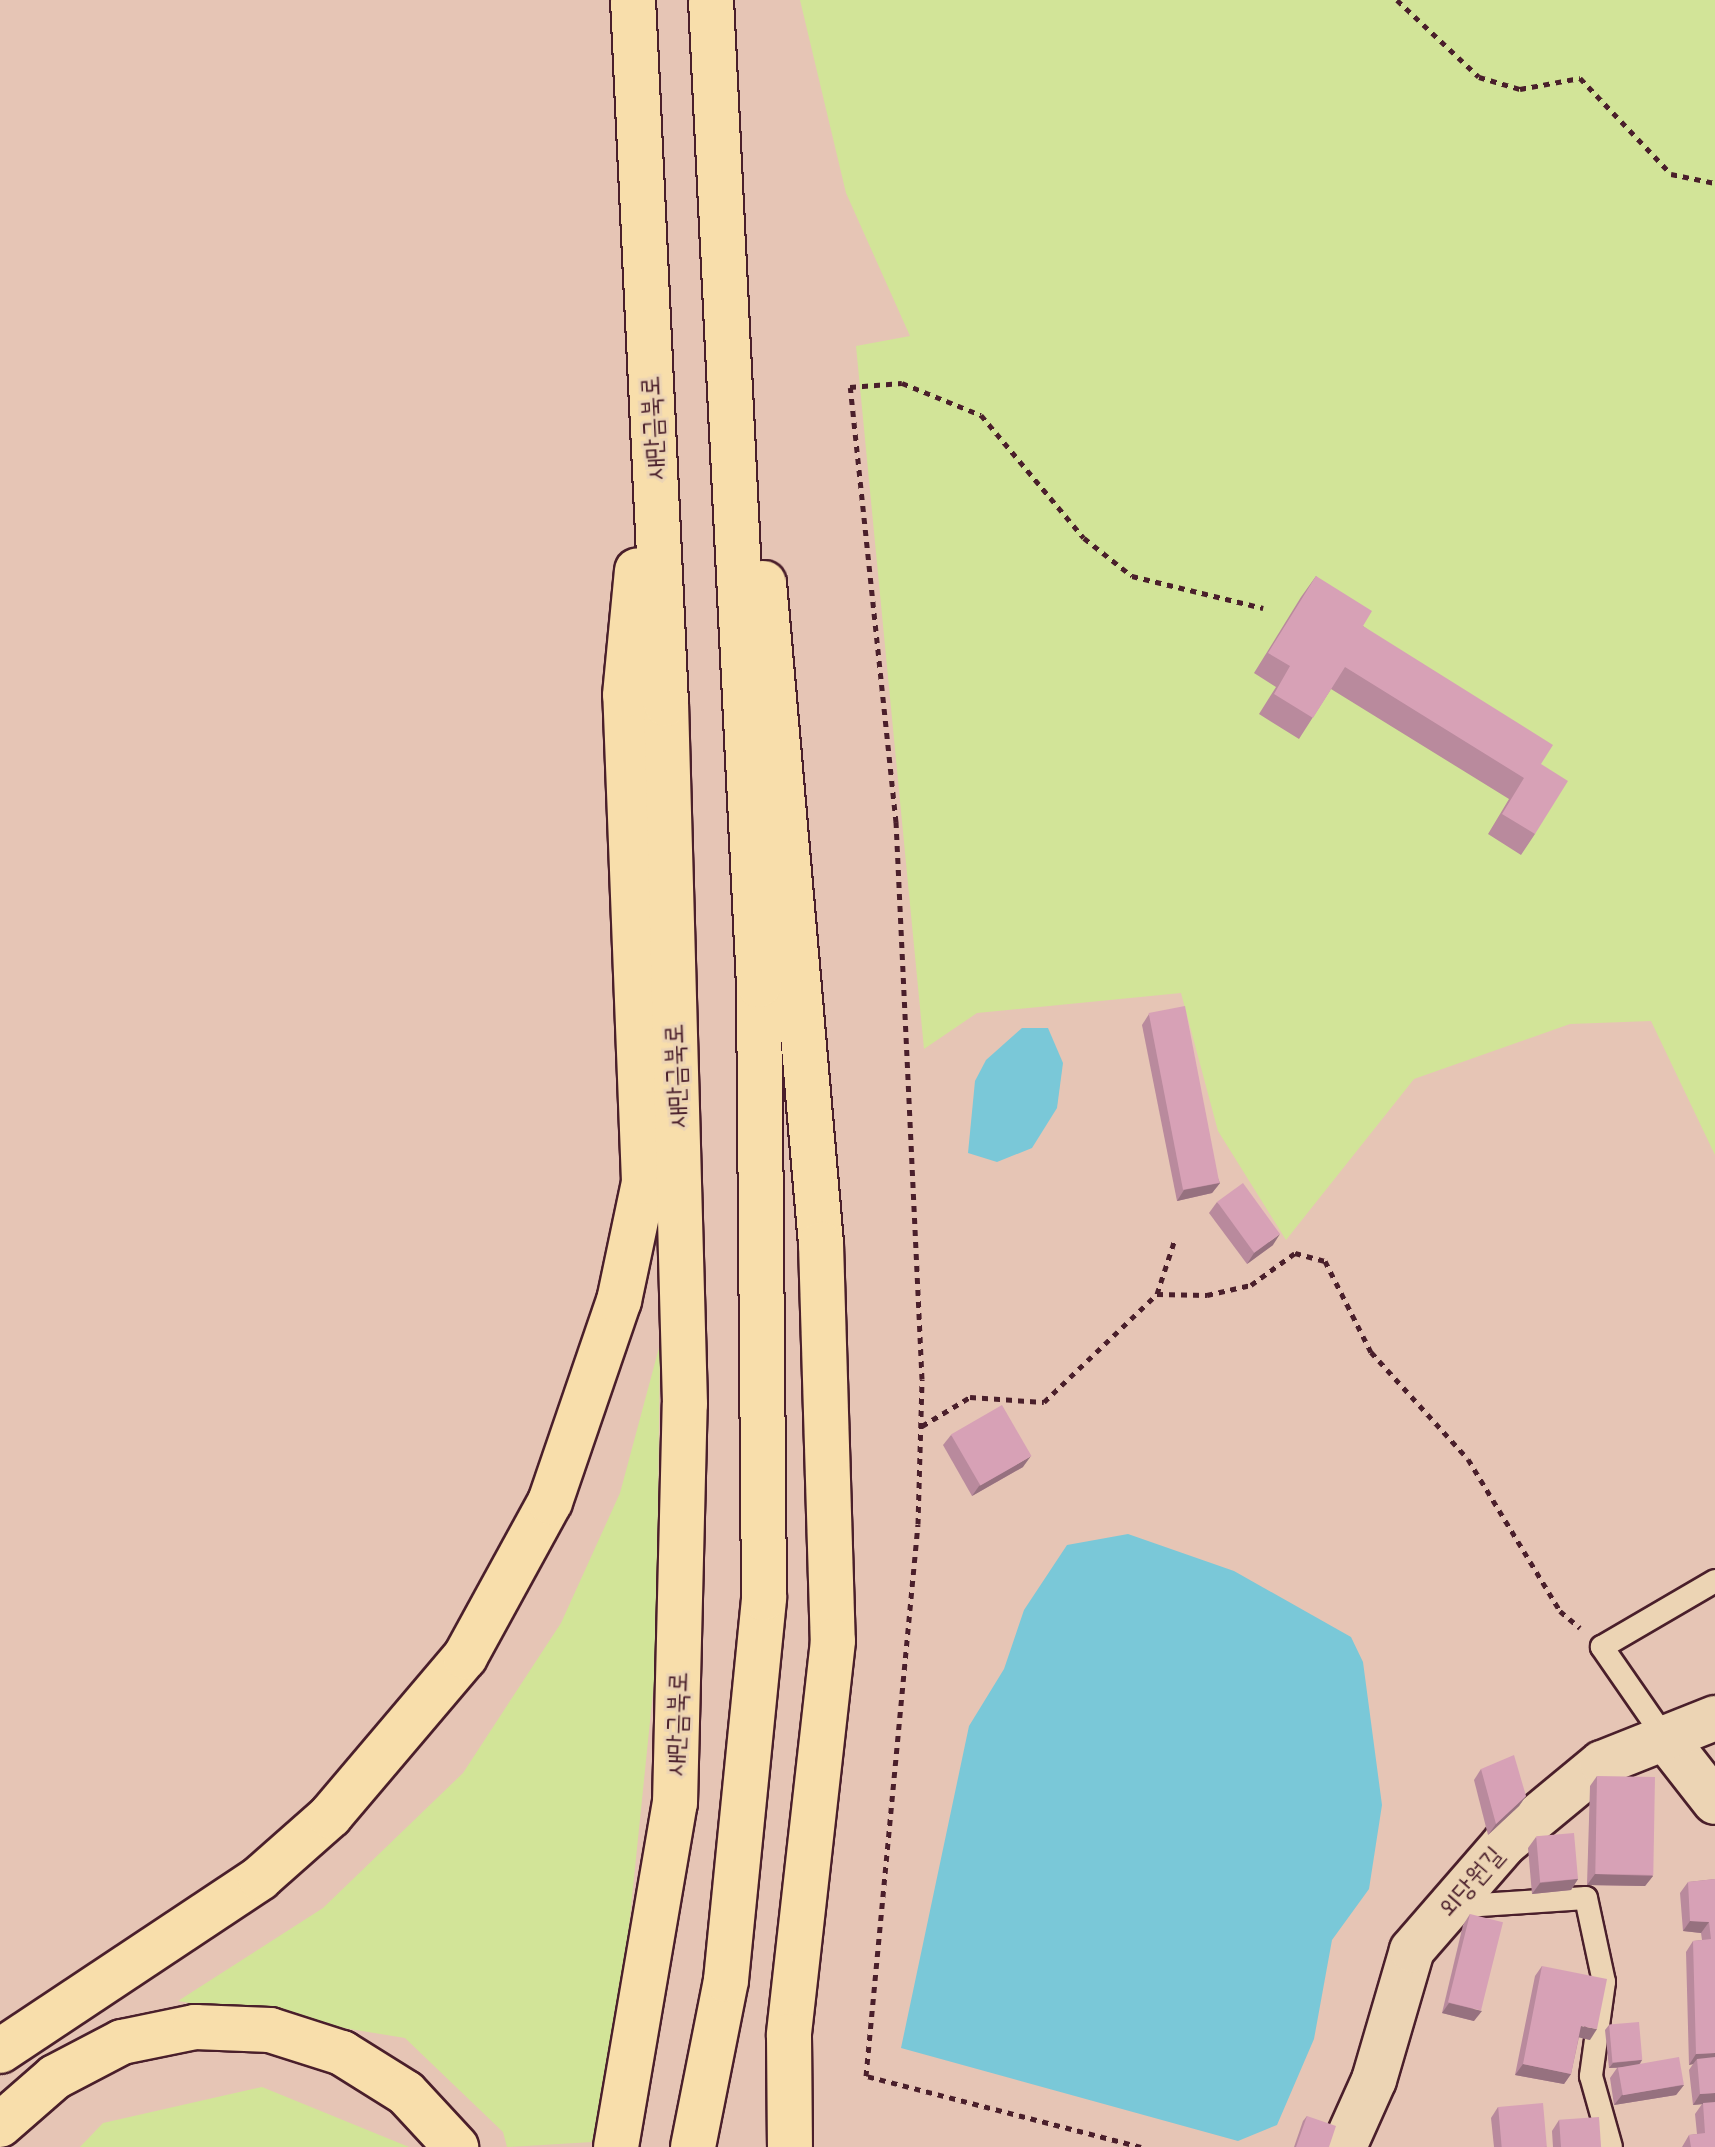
<!DOCTYPE html>
<meta charset="utf-8">
<style>
body{margin:0}
#map{position:relative;width:1715px;height:2147px;overflow:hidden;background:#e6c5b5;font-family:Itim,"Poor Story",sans-serif}
div>[style]{position:absolute}
.green>*{inset:0;background:#d2e498}
.water>*{inset:0;background:#7ac8d8}
.path>*{height:5px;margin-top:-2.5px;transform-origin:0;background:repeating-linear-gradient(90deg,#4a1f2b 0 6px,transparent 0 12px)}
.roads{filter:drop-shadow(2px 0 #4a1f2b) drop-shadow(-2px 0 #4a1f2b) drop-shadow(0 2px #4a1f2b) drop-shadow(0 -2px #4a1f2b)}
.service>*{height:22px;margin:-11px;padding:0 11px;transform-origin:11px;border-radius:11px;background:#ecd4b4}
.minor>*{height:44px;margin:-22px;padding:0 22px;transform-origin:22px;border-radius:22px;background:#ecd4b4}
.trunk>*{height:44px;margin:-22px;padding:0 22px;transform-origin:22px;border-radius:22px;background:#f8deab}
.wall>*{inset:0;background:#b98a9d}
.shaded-wall>*{inset:0;background:#96717f}
.building>*{inset:0;background:#d7a1b6;transform-origin:0 0}
span{translate:-50% -50%;white-space:nowrap;text-align:center;line-height:1.15;-webkit-text-stroke:6px #ecd4b4;paint-order:stroke}
.street-label{font-size:26px;color:#4a1f2b}
</style>
<div id="map">
<div class="green">
<i style="clip-path:polygon(800px 0,1715px 0,1715px 1155px,1651px 1021px,1570px 1024px,1414px 1079px,1286px 1240px,1218px 1131px,1181px 993px,977px 1013px,924px 1049px,856px 346px,910px 336px,846px 193px)"></i>
<i style="clip-path:polygon(660px 1344px,656px 1663px,627px 1946px,593px 2142px,507px 2147px,503px 2132px,405px 2038px,178px 2001px,323px 1908px,463px 1773px,561px 1623px,620px 1493px)"></i>
<i style="clip-path:polygon(262px 2087px,409px 2147px,80px 2147px,103px 2123px)"></i>
</div>
<div class="water">
<i style="clip-path:polygon(1022px 1028px,1048px 1028px,1063px 1063px,1057px 1108px,1032px 1148px,997px 1162px,968px 1153px,975px 1081px,986px 1060px)"></i>
<i style="clip-path:polygon(1128px 1534px,1234px 1571px,1351px 1637px,1363px 1662px,1382px 1805px,1369px 1889px,1332px 1940px,1314px 2039px,1277px 2125px,1238px 2141px,901px 2048px,969px 1726px,1004px 1669px,1024px 1610px,1067px 1545px)"></i>
</div>
<div class="path">
<i style="left:1397px;top:0;width:112px;rotate:43.2deg"></i>
<i style="left:1479px;top:77px;width:43px;rotate:16.3deg"></i>
<i style="left:1520px;top:89px;width:61px;rotate:-10.4deg"></i>
<i style="left:1580px;top:78px;width:132px;rotate:46.5deg"></i>
<i style="left:1671px;top:174px;width:45px;rotate:11.6deg"></i>
<i style="left:1157px;top:1294px;width:50px;rotate:1.1deg"></i>
<i style="left:1207px;top:1295px;width:45px;rotate:-12.8deg"></i>
<i style="left:1251px;top:1285px;width:54px;rotate:-36deg"></i>
<i style="left:1295px;top:1253px;width:31px;rotate:15deg"></i>
<i style="left:1325px;top:1261px;width:102px;rotate:63.2deg"></i>
<i style="left:1371px;top:1352px;width:144px;rotate:47.8deg"></i>
<i style="left:1468px;top:1459px;width:178px;rotate:58.8deg"></i>
<i style="left:1560px;top:1611px;width:26px;rotate:40deg"></i>
<i style="left:922px;top:1426px;width:56px;rotate:-31.1deg"></i>
<i style="left:970px;top:1397px;width:74px;rotate:3.9deg"></i>
<i style="left:1044px;top:1402px;width:156px;rotate:-43.7deg"></i>
<i style="left:1157px;top:1294px;width:55px;rotate:-71.9deg"></i>
<i style="left:1141px;top:2147px;width:284px;rotate:-165.5deg"></i>
<i style="left:866px;top:2076px;width:554px;rotate:-84.62deg"></i>
<i style="left:918px;top:1524px;width:145px;rotate:-88.4deg"></i>
<i style="left:922px;top:1379px;width:558px;rotate:-92.67deg"></i>
<i style="left:896px;top:822px;width:437px;rotate:-96deg"></i>
<i style="left:850px;top:387px;width:52px;rotate:-4.4deg"></i>
<i style="left:902px;top:383px;width:85px;rotate:22.1deg"></i>
<i style="left:981px;top:415px;width:160px;rotate:50.1deg"></i>
<i style="left:1084px;top:538px;width:61px;rotate:38.4deg"></i>
<i style="left:1132px;top:576px;width:135px;rotate:13.7deg"></i>
</div>
<div class="roads">
<div class="service">
<i style="left:1665px;top:1738px;width:111px;rotate:-124.7deg"></i>
<i style="left:1602px;top:1647px;width:131px;rotate:-30.3deg"></i>
<i style="left:1450px;top:1907px;width:136px;rotate:-3.8deg"></i>
<i style="left:1586px;top:1898px;width:86px;rotate:77.9deg"></i>
<i style="left:1604px;top:1982px;width:95px;rotate:97.9deg"></i>
<i style="left:1591px;top:2076px;width:74px;rotate:74.3deg"></i>
</div>
<div class="minor">
<i style="left:1665px;top:1738px;width:81px;rotate:52deg"></i>
<i style="left:1344px;top:2147px;width:73px;rotate:-65.9deg"></i>
<i style="left:1374px;top:2080px;width:135px;rotate:-73.7deg"></i>
<i style="left:1412px;top:1950px;width:140px;rotate:-49deg"></i>
<i style="left:1504px;top:1844px;width:127px;rotate:-39.6deg"></i>
<i style="left:1602px;top:1763px;width:122px;rotate:-21.7deg"></i>
</div>
<div class="trunk">
<i style="left:764px;top:583px;width:663px;rotate:85.07deg"></i>
<i style="left:821px;top:1244px;width:397px;rotate:88.3deg"></i>
<i style="left:833px;top:1641px;width:397px;rotate:96.4deg"></i>
<i style="left:789px;top:2036px;width:111px;rotate:89.5deg"></i>
<i style="left:0;top:2051px;width:312px;rotate:-33.6deg"></i>
<i style="left:260px;top:1878px;width:94px;rotate:-41.5deg"></i>
<i style="left:330px;top:1816px;width:209px;rotate:-49.7deg"></i>
<i style="left:465px;top:1657px;width:177px;rotate:-61.3deg"></i>
<i style="left:550px;top:1502px;width:213px;rotate:-71.1deg"></i>
<i style="left:619px;top:1301px;width:122px;rotate:-78.1deg"></i>
<i style="left:644px;top:1182px;width:487px;rotate:-92.2deg"></i>
<i style="left:625px;top:695px;width:125px;rotate:-84.5deg"></i>
<i style="left:0;top:2125px;width:73px;rotate:-41.1deg"></i>
<i style="left:55px;top:2077px;width:76px;rotate:-27.6deg"></i>
<i style="left:122px;top:2042px;width:75px;rotate:-11.6deg"></i>
<i style="left:195px;top:2027px;width:75px;rotate:2.3deg"></i>
<i style="left:270px;top:2030px;width:76px;rotate:17.7deg"></i>
<i style="left:342px;top:2053px;width:75px;rotate:32deg"></i>
<i style="left:406px;top:2093px;width:74px;rotate:47.2deg"></i>
<i style="left:616px;top:2147px;width:349px;rotate:-80.3deg"></i>
<i style="left:675px;top:1803px;width:399px;rotate:-88.6deg"></i>
<i style="left:685px;top:1404px;width:700px;rotate:-91.55deg"></i>
<i style="left:666px;top:704px;width:705px;rotate:-92.68deg"></i>
<i style="left:693px;top:2147px;width:170px;rotate:-78.8deg"></i>
<i style="left:726px;top:1980px;width:384px;rotate:-84.3deg"></i>
<i style="left:764px;top:1598px;width:613px;rotate:-90.47deg"></i>
<i style="left:759px;top:985px;width:986px;rotate:-92.79deg"></i>
</div>
</div>
<div class="wall">
<i style="clip-path:polygon(1316px 576px,1363px 626px,1541px 764px,1535px 834px,1521px 855px,1488px 834px,1509px 799px,1331px 689px,1299px 739px,1259px 714px,1276px 687px,1254px 673px,1301px 597px)"></i>
<i style="clip-path:polygon(1149px 1014px,1220px 1183px,1212px 1193px,1177px 1201px,1142px 1025px)"></i>
<i style="clip-path:polygon(1217px 1202px,1273px 1245px,1247px 1264px,1209px 1213px)"></i>
<i style="clip-path:polygon(951px 1435px,1023px 1467px,972px 1496px,943px 1445px)"></i>
<i style="clip-path:polygon(1481px 1769px,1526px 1796px,1519px 1806px,1488px 1835px,1474px 1780px)"></i>
<i style="clip-path:polygon(1597px 1776px,1653px 1876px,1645px 1886px,1587px 1885px,1590px 1786px)"></i>
<i style="clip-path:polygon(1536px 1837px,1578px 1879px,1571px 1890px,1532px 1894px,1528px 1848px)"></i>
<i style="clip-path:polygon(1715px 1879px,1715px 2147px,1682px 2147px,1689px 2135px,1697px 2134px,1695px 2114px,1702px 2104px,1693px 2105px,1689px 2070px,1693px 2064px,1689px 2065px,1686px 1952px,1693px 1941px,1702px 1940px,1701px 1933px,1683px 1931px,1680px 1893px,1688px 1882px)"></i>
<i style="clip-path:polygon(1470px 1914px,1474px 2021px,1442px 2013px,1463px 1925px)"></i>
<i style="clip-path:polygon(1542px 1966px,1590px 2040px,1579px 2037px,1571px 2074px,1564px 2084px,1515px 2075px,1535px 1976px)"></i>
<i style="clip-path:polygon(1609px 2025px,1642px 2060px,1640px 2064px,1684px 2085px,1676px 2095px,1614px 2105px,1610px 2078px,1617px 2068px,1609px 2068px,1605px 2030px)"></i>
<i style="clip-path:polygon(1498px 2107px,1547px 2147px,1494px 2147px,1491px 2118px)"></i>
<i style="clip-path:polygon(1307px 2116px,1329px 2147px,1294px 2147px,1303px 2121px)"></i>
<i style="clip-path:polygon(1559px 2120px,1601px 2147px,1553px 2147px,1552px 2131px)"></i>
</div>
<div class="shaded-wall">
<i style="clip-path:polygon(1220px 1183px,1212px 1193px,1177px 1201px,1184px 1190px)"></i>
<i style="clip-path:polygon(1280px 1234px,1273px 1245px,1247px 1264px,1254px 1253px)"></i>
<i style="clip-path:polygon(1031px 1456px,1023px 1467px,972px 1496px,979px 1486px)"></i>
<i style="clip-path:polygon(1526px 1796px,1519px 1806px,1488px 1835px,1496px 1824px)"></i>
<i style="clip-path:polygon(1595px 1874px,1653px 1876px,1645px 1886px,1587px 1885px)"></i>
<i style="clip-path:polygon(1578px 1879px,1571px 1890px,1532px 1894px,1540px 1883px)"></i>
<i style="clip-path:polygon(1690px 1921px,1709px 1922px,1701px 1933px,1683px 1931px)"></i>
<i style="clip-path:polygon(1449px 2003px,1482px 2011px,1474px 2021px,1442px 2013px)"></i>
<i style="clip-path:polygon(1581px 2026px,1597px 2029px,1590px 2040px,1573px 2036px)"></i>
<i style="clip-path:polygon(1715px 2053px,1715px 2063px,1697px 2059px,1693px 2064px,1689px 2065px,1696px 2054px)"></i>
<i style="clip-path:polygon(1642px 2060px,1638px 2066px,1609px 2068px,1613px 2063px)"></i>
<i style="clip-path:polygon(1523px 2064px,1571px 2074px,1564px 2084px,1515px 2075px)"></i>
<i style="clip-path:polygon(1684px 2085px,1676px 2095px,1614px 2105px,1622px 2095px)"></i>
<i style="clip-path:polygon(1715px 2093px,1715px 2103px,1693px 2105px,1700px 2094px)"></i>
</div>
<div class="building">
<i style="clip-path:polygon(1316px 576px,1372px 611px,1363px 626px,1553px 745px,1541px 764px,1568px 781px,1535px 834px,1502px 814px,1524px 778px,1345px 667px,1313px 718px,1274px 694px,1290px 666px,1268px 653px)"></i>
<i style="left:1185px;top:1006px;width:180px;height:37px;rotate:79deg"></i>
<i style="left:1243px;top:1183px;width:63px;height:32px;rotate:54deg"></i>
<i style="left:1002px;top:1405px;width:59px;height:59px;rotate:60deg"></i>
<i style="clip-path:polygon(1514px 1755px,1526px 1796px,1496px 1824px,1481px 1769px)"></i>
<i style="left:1597px;top:1776px;width:58px;height:98px;rotate:1deg"></i>
<i style="left:1574px;top:1833px;width:46px;height:38px;rotate:85deg"></i>
<i style="clip-path:polygon(1715px 1879px,1715px 2053px,1696px 2054px,1693px 1941px,1711px 1939px,1709px 1922px,1690px 1921px,1688px 1882px)"></i>
<i style="left:1470px;top:1914px;width:34px;height:91px;rotate:14deg"></i>
<i style="clip-path:polygon(1542px 1966px,1607px 1979px,1597px 2029px,1581px 2026px,1571px 2074px,1523px 2064px)"></i>
<i style="left:1639px;top:2022px;width:38px;height:30px;rotate:85deg"></i>
<i style="left:1679px;top:2057px;width:28px;height:62px;rotate:80deg"></i>
<i style="clip-path:polygon(1715px 2057px,1715px 2093px,1700px 2094px,1697px 2059px)"></i>
<i style="clip-path:polygon(1715px 2102px,1715px 2147px,1691px 2147px,1689px 2135px,1705px 2133px,1703px 2103px)"></i>
<i style="left:1543px;top:2103px;width:44px;height:45px;rotate:85deg"></i>
<i style="clip-path:polygon(1307px 2116px,1336px 2126px,1329px 2147px,1296px 2147px)"></i>
<i style="left:1599px;top:2117px;width:30px;height:40px;rotate:86deg"></i>
</div>
<div class="street-label">
<span style="left:653px;top:428px;rotate:-93deg">새만금북로</span>
<span style="left:676px;top:1076px;rotate:-92deg">새만금북로</span>
<span style="left:677px;top:1724px;rotate:-88deg">새만금북로</span>
<span style="left:1471px;top:1882px;rotate:-49deg">외당원길</span>
</div>
</div>
